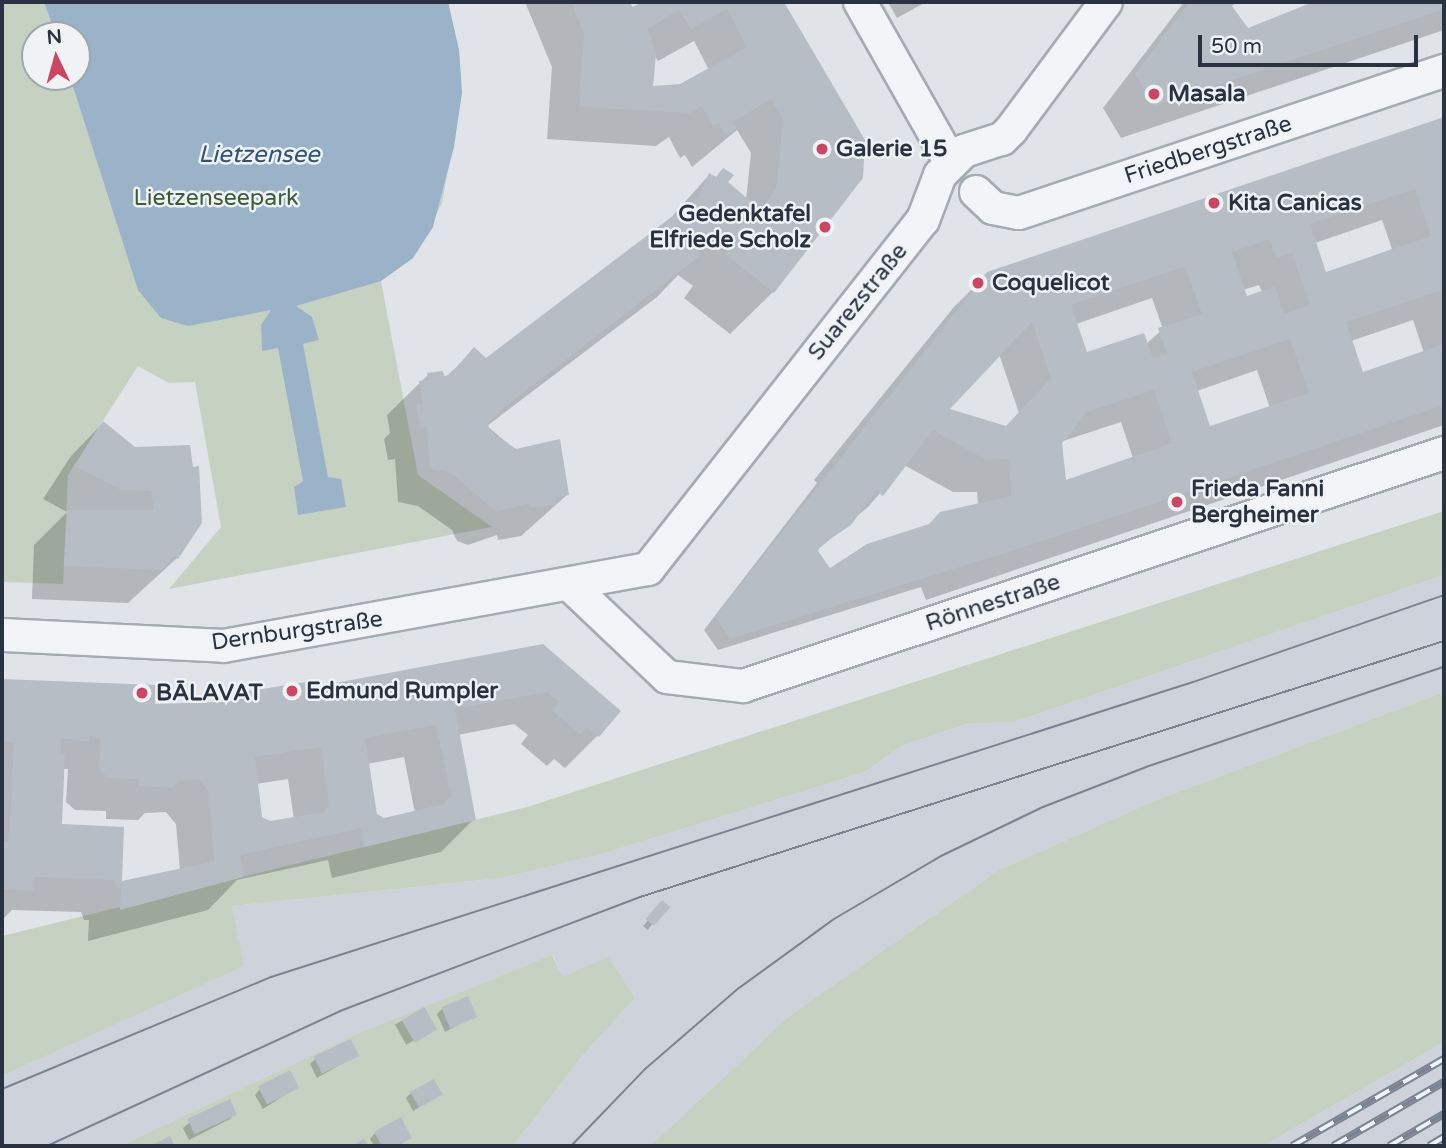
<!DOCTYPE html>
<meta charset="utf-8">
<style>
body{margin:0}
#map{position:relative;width:1446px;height:1148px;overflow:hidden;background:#e0e4e9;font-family:"Varela Round",sans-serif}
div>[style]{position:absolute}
.built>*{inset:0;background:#ced3db}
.green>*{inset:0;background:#c6d2c1}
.water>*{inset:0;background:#9bb3c8}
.shadow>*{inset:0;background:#0003;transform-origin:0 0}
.building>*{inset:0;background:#b7bdc5;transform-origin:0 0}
.roads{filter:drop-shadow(2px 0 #a5abb3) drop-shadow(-2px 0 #a5abb3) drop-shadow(0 2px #a5abb3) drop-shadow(0 -2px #a5abb3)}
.minor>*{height:32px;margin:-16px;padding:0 16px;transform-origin:16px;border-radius:16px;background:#f2f4f7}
.tram>*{height:2px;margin:-1px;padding:0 1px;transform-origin:1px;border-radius:1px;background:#798492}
.rail>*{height:8px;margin-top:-4px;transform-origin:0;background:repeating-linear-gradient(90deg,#eff3f6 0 16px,#798492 0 32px);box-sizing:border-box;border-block:2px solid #798492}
.dots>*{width:19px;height:19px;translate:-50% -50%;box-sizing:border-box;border:4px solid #eff3f6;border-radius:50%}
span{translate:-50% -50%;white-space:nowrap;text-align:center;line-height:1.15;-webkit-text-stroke:5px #eff3f6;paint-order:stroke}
.poi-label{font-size:23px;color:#293240;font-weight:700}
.left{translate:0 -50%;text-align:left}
.right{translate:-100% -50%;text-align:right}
.street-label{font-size:23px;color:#293240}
.park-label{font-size:23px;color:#3f5b36}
.water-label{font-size:24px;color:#335373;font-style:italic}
.frame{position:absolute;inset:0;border:4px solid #293240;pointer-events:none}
.north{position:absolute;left:21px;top:21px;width:70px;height:70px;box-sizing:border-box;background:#eff3f6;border:2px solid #a0a6ad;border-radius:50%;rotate:355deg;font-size:19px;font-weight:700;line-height:28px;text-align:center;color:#293240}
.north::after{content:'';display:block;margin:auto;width:24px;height:32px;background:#cc4661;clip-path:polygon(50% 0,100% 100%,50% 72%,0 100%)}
.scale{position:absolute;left:1198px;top:35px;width:220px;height:32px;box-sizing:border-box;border:4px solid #293240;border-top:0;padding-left:9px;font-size:21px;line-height:24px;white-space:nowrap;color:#293240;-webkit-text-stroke:5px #eff3f6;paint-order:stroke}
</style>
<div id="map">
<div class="built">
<i style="clip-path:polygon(1444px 575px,1444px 692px,1154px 801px,999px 870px,789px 1016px,650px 1146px,513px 1146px,584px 1054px,635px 998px,563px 978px,553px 955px,359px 1033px,120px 1146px,2px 1146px,2px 1076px,243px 966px,232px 906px,502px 878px,605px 853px,865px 772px,901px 746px,968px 724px,1014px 722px)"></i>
<i style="clip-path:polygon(1444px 1042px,1444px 1146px,1263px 1146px,1282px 1135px)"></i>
</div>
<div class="green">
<i style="clip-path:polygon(evenodd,2px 2px,448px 2px,459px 50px,462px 93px,442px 203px,413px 258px,381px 281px,418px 475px,492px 527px,169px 589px,221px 527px,195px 382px,169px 383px,138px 366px,68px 475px,63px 584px,2px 582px,2px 2px,35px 35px,77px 35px,77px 77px,35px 77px,35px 35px)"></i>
<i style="clip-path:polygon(1444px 511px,1444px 575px,1014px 722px,967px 724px,901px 746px,865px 772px,605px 853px,502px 878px,232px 906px,244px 966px,2px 1076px,2px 936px,527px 807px)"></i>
<i style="clip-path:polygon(1444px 692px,1444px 1042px,1282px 1135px,1263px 1146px,650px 1146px,789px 1016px,999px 870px,1154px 801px)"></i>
<i style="clip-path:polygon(552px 955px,563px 977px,608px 957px,635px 998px,584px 1054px,513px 1146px,120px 1146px,359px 1033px)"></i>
</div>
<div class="water">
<i style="clip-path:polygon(44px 2px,448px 2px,459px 50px,462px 93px,454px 147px,433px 227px,413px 258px,381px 281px,296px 306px,312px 317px,319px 340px,303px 344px,328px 477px,341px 479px,346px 507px,298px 515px,294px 487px,303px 481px,278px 348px,262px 351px,261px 325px,271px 310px,188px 326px,161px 318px,138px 290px,70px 77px,77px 77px,77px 35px,56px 35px)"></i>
</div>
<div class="shadow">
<i style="clip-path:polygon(evenodd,525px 2px,630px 2px,633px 10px,646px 2px,783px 2px,863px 141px,861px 178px,773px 292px,730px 334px,684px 298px,693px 286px,678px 275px,657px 297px,487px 426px,568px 494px,521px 536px,498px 540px,497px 535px,468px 545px,457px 541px,452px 530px,418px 506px,398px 502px,395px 459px,388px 460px,384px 439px,390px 433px,387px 415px,428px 375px,446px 377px,474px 350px,486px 361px,668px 221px,709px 175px,746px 200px,751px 153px,737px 130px,692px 167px,685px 155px,680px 158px,669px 137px,656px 146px,547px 139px,552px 67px,525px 2px,694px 41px,709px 70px,681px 86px,651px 88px,654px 55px,658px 61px,694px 41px)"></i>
<i style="clip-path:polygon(888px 2px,926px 2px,897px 18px)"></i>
<i style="clip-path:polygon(1184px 2px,1233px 2px,1230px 5px,1247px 30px,1318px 2px,1444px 2px,1444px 30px,1121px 138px,1103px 108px)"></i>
<i style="clip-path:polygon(evenodd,1444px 119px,1444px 425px,926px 600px,921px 587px,718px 650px,704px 630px,817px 483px,814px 480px,954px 307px,988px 273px,1444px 119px,1382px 220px,1392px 249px,1325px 274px,1315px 243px,1382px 220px,1444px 119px,1259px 285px,1262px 292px,1246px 298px,1243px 290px,1259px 285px,1444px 119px,1152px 298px,1163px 329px,1146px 344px,1086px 355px,1076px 324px,1152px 298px,1444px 119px,1413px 320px,1424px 353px,1362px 374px,1351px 341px,1413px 320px,1444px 119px,999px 354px,1019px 413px,1005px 428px,947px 409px,999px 354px,1444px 119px,1257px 370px,1270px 408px,1209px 428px,1197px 391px,1257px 370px,1444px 119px,1121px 422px,1133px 458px,1064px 482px,1060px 442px,1121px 422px,1444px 119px,904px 465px,953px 492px,977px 492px,978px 505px,830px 570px,816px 551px,869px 506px,904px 465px)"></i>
<i style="clip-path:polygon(103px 423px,134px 449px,188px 446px,177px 558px,128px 603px,32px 599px,34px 545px,67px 512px,43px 499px,71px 456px)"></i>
<i style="clip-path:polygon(evenodd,542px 646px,598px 735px,565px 768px,554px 759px,547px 766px,521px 744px,528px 735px,514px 724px,458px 735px,474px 819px,441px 852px,332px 878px,328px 860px,237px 880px,208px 910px,88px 941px,89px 920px,84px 920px,81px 912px,12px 910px,2px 920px,2px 680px,154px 687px,153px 705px,235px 702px,243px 694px,313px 689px,542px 646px,404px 757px,415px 813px,384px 820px,376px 815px,367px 764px,404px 757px,542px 646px,63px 769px,68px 769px,66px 802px,75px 810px,106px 811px,106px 819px,138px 820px,145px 813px,166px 812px,176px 824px,180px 870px,120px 883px,60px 826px,63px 769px,542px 646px,288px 779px,294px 819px,269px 823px,260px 818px,256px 784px,288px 779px)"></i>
<i style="left:662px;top:903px;width:6px;height:30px;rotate:39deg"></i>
<i style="left:423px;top:1009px;width:23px;height:32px;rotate:61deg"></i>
<i style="clip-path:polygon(442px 1009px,475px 1016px,445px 1032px,437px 1014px)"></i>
<i style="clip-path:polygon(357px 1055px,317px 1078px,310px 1064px,316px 1058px)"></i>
<i style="clip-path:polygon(297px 1087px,263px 1109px,255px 1095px,260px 1089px)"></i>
<i style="clip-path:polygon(411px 1093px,441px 1094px,413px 1111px,406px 1098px)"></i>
<i style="clip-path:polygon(229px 1101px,235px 1113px,230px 1119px,189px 1140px,183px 1128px,189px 1123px)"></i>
<i style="clip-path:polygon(375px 1133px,410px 1137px,398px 1146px,374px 1146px,370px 1139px)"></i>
</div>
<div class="building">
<i style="clip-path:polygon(evenodd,571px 2px,629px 2px,633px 7px,642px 2px,784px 2px,865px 140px,863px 178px,774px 293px,725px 254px,734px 243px,721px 233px,698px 251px,701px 255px,500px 411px,488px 424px,490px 431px,516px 449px,560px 439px,569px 495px,555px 498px,556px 504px,530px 508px,529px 503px,497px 512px,451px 473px,431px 469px,427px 427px,420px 428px,416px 405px,423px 403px,419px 381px,429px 380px,427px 373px,443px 371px,444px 376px,450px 375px,474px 347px,486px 358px,699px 196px,709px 173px,716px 177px,723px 168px,734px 175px,728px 182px,761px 210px,776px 188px,783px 119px,771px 99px,733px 122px,737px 128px,726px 135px,718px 123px,713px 126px,702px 106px,690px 113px,579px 107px,584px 34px,571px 2px,727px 9px,747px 47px,680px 84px,653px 86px,656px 54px,648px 29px,679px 10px,691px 29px,727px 9px)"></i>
<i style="clip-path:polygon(1190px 2px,1236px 2px,1232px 6px,1248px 28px,1313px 2px,1444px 2px,1444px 9px,1154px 106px,1135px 74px)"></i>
<i style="clip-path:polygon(evenodd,1444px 117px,1444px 289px,1346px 322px,1363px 372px,1444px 344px,1444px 405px,1043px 541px,730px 639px,715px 617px,987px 272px,1444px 117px,1415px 189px,1431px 236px,1326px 272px,1310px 224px,1415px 189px,1444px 117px,1270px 239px,1276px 258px,1292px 253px,1310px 305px,1284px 314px,1275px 286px,1247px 296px,1232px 252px,1270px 239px,1444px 117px,1185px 266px,1202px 314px,1158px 328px,1167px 354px,1153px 358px,1144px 333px,1087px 352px,1071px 305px,1185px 266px,1444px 117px,1032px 322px,1051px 378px,1006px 426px,950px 409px,1032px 322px,1444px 117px,1290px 339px,1309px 393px,1210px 426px,1192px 372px,1290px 339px,1444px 117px,1154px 390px,1172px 443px,1066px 480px,1062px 443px,1087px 412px,1154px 390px,1444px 117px,933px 430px,986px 460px,1009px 459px,1011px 496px,940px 512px,929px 524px,867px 544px,830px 568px,818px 551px,820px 546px,851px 525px,876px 491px,883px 496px,933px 430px)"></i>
<i style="clip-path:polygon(103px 421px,135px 447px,190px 445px,193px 467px,199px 466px,202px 523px,178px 559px,174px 556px,162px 570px,64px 566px,67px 510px,154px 510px,151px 491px,121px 490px,74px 466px)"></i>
<i style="clip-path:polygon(evenodd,543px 644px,621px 711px,599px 737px,587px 727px,581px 735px,552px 710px,559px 702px,547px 692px,455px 709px,476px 820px,364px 847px,361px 828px,240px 855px,243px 877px,120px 910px,121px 888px,116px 888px,114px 880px,34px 877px,33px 891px,2px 889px,2px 841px,9px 841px,14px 743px,2px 741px,2px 679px,156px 685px,155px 704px,221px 702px,243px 700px,242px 692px,313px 681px,314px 687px,543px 644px,436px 725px,451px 796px,444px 804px,384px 818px,377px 814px,365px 738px,436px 725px,543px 644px,89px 736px,100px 737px,99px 769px,108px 778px,138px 779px,138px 786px,173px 788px,178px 781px,199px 779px,208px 790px,215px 861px,122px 881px,124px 827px,62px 824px,65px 753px,61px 753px,61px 738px,89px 742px,89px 736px,543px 644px,321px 747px,329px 805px,325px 812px,270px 821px,262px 817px,255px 757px,321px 747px)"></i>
<i style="left:662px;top:900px;width:11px;height:25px;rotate:41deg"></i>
<i style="left:468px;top:996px;width:23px;height:29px;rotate:67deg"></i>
<i style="left:424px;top:1007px;width:26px;height:26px;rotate:59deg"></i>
<i style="left:351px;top:1039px;width:19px;height:41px;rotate:65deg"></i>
<i style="left:290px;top:1070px;width:20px;height:36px;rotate:63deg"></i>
<i style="left:434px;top:1079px;width:18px;height:27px;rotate:61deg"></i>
<i style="left:230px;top:1099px;width:17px;height:47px;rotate:65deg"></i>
<i style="clip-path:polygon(401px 1117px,412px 1138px,396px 1146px,382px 1146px,374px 1132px)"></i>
<i style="clip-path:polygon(170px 1136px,175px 1146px,150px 1146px)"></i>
<i style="clip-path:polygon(364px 1139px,368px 1146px,351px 1146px)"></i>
</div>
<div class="roads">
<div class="minor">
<i style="left:860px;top:2px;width:185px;rotate:60.5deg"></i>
<i style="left:976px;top:192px;width:23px;rotate:43deg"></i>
<i style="left:993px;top:208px;width:26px;rotate:11deg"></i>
<i style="left:1019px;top:213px;width:448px;rotate:-18.5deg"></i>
<i style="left:569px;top:584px;width:135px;rotate:43.5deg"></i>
<i style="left:667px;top:677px;width:77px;rotate:6.8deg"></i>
<i style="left:743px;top:686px;width:739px;rotate:-18.39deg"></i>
<i style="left:2px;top:635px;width:222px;rotate:2.8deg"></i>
<i style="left:224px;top:646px;width:431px;rotate:-10.3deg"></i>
<i style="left:648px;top:569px;width:444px;rotate:-51.8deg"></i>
<i style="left:923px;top:220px;width:48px;rotate:-69.3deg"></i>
<i style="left:940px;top:175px;width:34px;rotate:-45deg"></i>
<i style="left:964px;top:151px;width:40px;rotate:-18deg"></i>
<i style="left:1002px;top:139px;width:13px;rotate:-45deg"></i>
<i style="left:1011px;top:130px;width:159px;rotate:-53.4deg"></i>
</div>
</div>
<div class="tram">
<i style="left:2px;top:1089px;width:291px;rotate:-22.6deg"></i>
<i style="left:271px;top:977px;width:968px;rotate:-17.74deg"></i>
<i style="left:1193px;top:682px;width:266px;rotate:-19.1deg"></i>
<i style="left:47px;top:1146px;width:323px;rotate:-24.7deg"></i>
<i style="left:340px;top:1011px;width:321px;rotate:-20.8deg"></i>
<i style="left:640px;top:897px;width:844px;rotate:-17.66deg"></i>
<i style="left:571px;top:1146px;width:107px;rotate:-46.1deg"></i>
<i style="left:645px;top:1069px;width:124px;rotate:-40.8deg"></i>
<i style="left:739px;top:988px;width:117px;rotate:-36deg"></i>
<i style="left:834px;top:919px;width:124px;rotate:-30.5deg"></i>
<i style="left:941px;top:856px;width:113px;rotate:-25.7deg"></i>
<i style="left:1043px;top:807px;width:110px;rotate:-21.2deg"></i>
<i style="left:1146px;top:767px;width:314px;rotate:-18.6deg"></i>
</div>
<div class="rail">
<i style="left:1292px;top:1146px;width:175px;rotate:-29.8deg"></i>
<i style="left:1333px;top:1146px;width:128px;rotate:-30deg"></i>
<i style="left:1389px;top:1146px;width:64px;rotate:-30.2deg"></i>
<i style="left:1429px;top:1146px;width:17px;rotate:-31deg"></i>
</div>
<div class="dots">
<i style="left:1154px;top:94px;background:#cc4661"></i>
<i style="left:822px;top:149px;background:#cc4661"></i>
<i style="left:1214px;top:203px;background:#cc4661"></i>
<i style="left:825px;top:227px;background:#cc4661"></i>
<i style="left:978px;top:283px;background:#cc4661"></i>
<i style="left:1177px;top:502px;background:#cc4661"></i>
<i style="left:292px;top:691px;background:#cc4661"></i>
<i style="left:142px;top:693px;background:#cc4661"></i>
</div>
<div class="poi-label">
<span class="left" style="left:1168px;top:94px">Masala</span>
<span class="left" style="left:836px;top:149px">Galerie 15</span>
<span class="left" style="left:1228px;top:203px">Kita Canicas</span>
<span class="right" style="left:811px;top:227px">Gedenktafel<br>Elfriede Scholz</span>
<span class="left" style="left:992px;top:283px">Coquelicot</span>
<span class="left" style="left:1191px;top:502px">Frieda Fanni<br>Bergheimer</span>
<span class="left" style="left:306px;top:691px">Edmund Rumpler</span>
<span class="left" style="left:156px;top:693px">BĀLAVAT</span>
</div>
<div class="street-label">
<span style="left:1208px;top:150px;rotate:-18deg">Friedbergstraße</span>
<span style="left:858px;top:302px;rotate:-51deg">Suarezstraße</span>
<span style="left:993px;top:603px;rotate:-18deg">Rönnestraße</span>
<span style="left:297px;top:631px;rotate:-8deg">Dernburgstraße</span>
</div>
<div class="park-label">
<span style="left:216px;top:198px">Lietzenseepark</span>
</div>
<div class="water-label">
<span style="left:259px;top:155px">Lietzensee</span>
</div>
<div class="frame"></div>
<div class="north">N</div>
<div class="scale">50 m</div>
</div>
